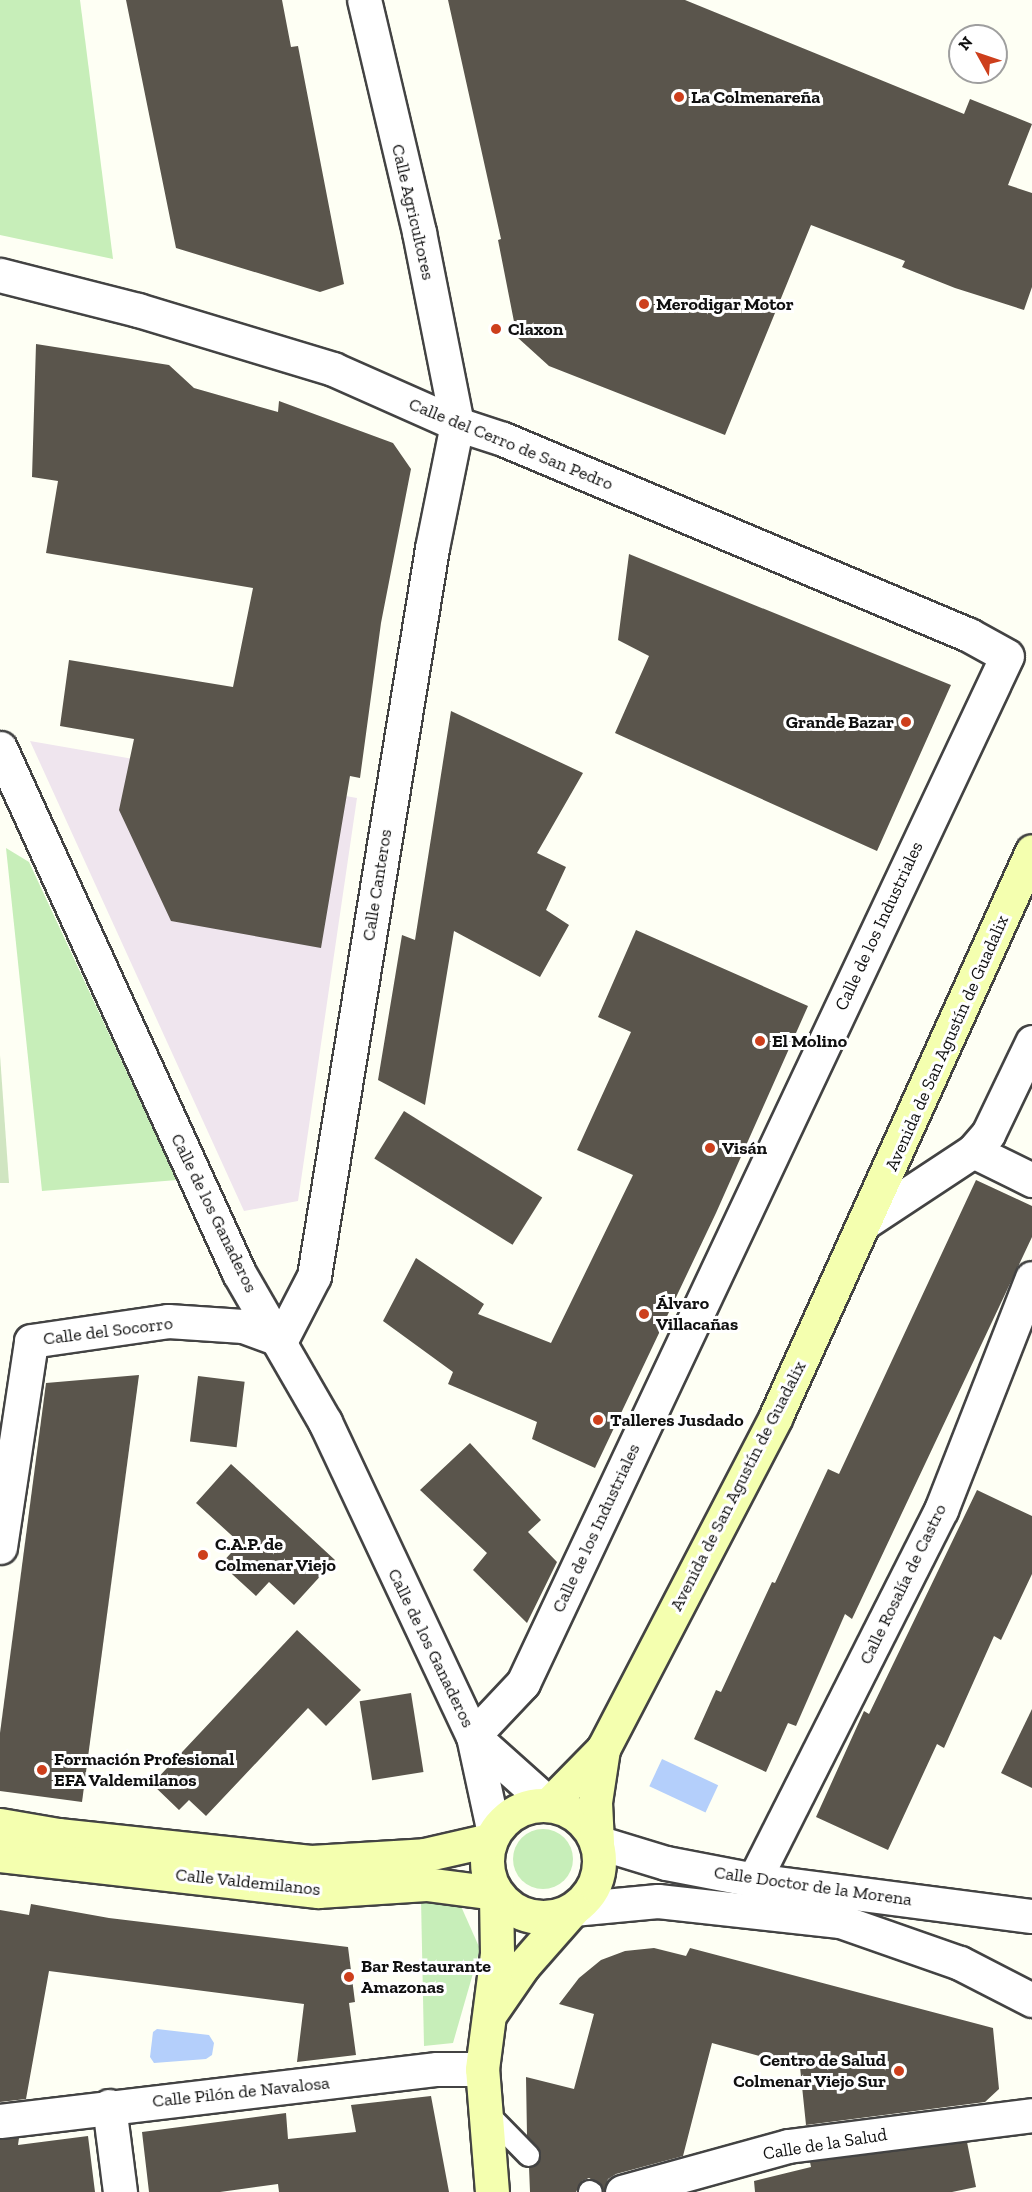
<!DOCTYPE html>
<meta charset="utf-8">
<style>
body{margin:0}
#map{position:relative;width:1032px;height:2192px;overflow:hidden;background:#fefff4;font-family:"Zilla Slab",serif}
div>[style]{position:absolute}
.industrial>*{inset:0;background:#efe5ee}
.green>*{inset:0;background:#c7eeb9}
.round{border-radius:50%}
.cemetery>*{inset:0;background:#d0e5c1}
.water>*{inset:0;background:#b4cffb;transform-origin:0 0}
.building>*{inset:0;background:#5a554c;transform-origin:0 0}
.roads{filter:drop-shadow(2px 0 #434343) drop-shadow(-2px 0 #434343) drop-shadow(0 2px #434343) drop-shadow(0 -2px #434343)}
.lane>*{height:21px;margin:-10.5px;padding:0 10.5px;transform-origin:10.5px;border-radius:10.5px;background:#fff}
.street>*{height:33px;margin:-16.5px;padding:0 16.5px;transform-origin:16.5px;border-radius:16.5px;background:#fff}
.secondary>*{height:33px;margin:-16.5px;padding:0 16.5px;transform-origin:16.5px;border-radius:16.5px;background:#f4ffaf}
.secondary>.ring{margin:-16.5px;padding:0;box-sizing:content-box;background:none;border:33px solid #f4ffaf;border-radius:50%}
.dots>*{width:16px;height:16px;translate:-50% -50%;box-sizing:border-box;border:3px solid #fff;border-radius:50%}
span{translate:-50% -50%;white-space:nowrap;text-align:center;line-height:1.15;-webkit-text-stroke:6px #fff;paint-order:stroke}
.poi-label{font-size:18px;color:#101010;font-weight:700}
.left{translate:0 -50%;text-align:left}
.right{translate:-100% -50%;text-align:right}
.street-label{font-size:18px;color:#101010}
.north{position:absolute;left:948px;top:24px;width:60px;height:60px;box-sizing:border-box;background:#fff;border:2px solid #9f9f9f;border-radius:50%;rotate:310deg;font-size:16px;font-weight:700;line-height:24px;text-align:center;color:#101010}
.north::after{content:'';display:block;margin:auto;width:21px;height:27px;background:#cd3f1c;clip-path:polygon(50% 0,100% 100%,50% 72%,0 100%)}
</style>
<div id="map">
<div class="industrial">
<i style="clip-path:polygon(30px 741px,357px 798px,298px 1201px,244px 1211px)"></i>
</div>
<div class="green">
<i style="clip-path:polygon(0 0,80px 0,113px 259px,0 235px)"></i>
<i style="clip-path:polygon(6px 848px,29px 862px,177px 1180px,42px 1191px)"></i>
<i class="round" style="left:513px;top:1829px;width:60px;height:60px"></i>
<i style="clip-path:polygon(456px 1895px,480px 1949px,453px 2043px,424px 2046px,421px 1899px)"></i>
</div>
<div class="cemetery">
<i style="clip-path:polygon(0 1055px,9px 1183px,0 1183px)"></i>
</div>
<div class="water">
<i style="left:662px;top:1759px;width:62px;height:30px;rotate:25deg"></i>
<i style="clip-path:polygon(157px 2029px,209px 2035px,214px 2043px,212px 2055px,206px 2059px,154px 2063px,150px 2057px,153px 2032px)"></i>
</div>
<div class="building">
<i style="clip-path:polygon(126px 0,282px 0,291px 47px,298px 46px,344px 284px,320px 292px,176px 248px)"></i>
<i style="clip-path:polygon(448px 0,685px 0,964px 114px,970px 99px,1032px 124px,1008px 185px,1032px 193px,1032px 287px,1024px 310px,955px 288px,902px 267px,905px 261px,811px 225px,725px 435px,549px 366px,517px 337px,498px 240px,501px 239px)"></i>
<i style="clip-path:polygon(36px 344px,169px 365px,194px 388px,278px 412px,279px 401px,393px 443px,411px 469px,381px 623px,360px 778px,350px 776px,321px 948px,171px 921px,119px 810px,134px 739px,60px 726px,69px 660px,233px 687px,253px 588px,46px 553px,58px 481px,32px 477px)"></i>
<i style="clip-path:polygon(629px 554px,951px 685px,877px 851px,615px 733px,649px 656px,618px 640px)"></i>
<i style="clip-path:polygon(451px 711px,583px 773px,537px 853px,566px 867px,546px 910px,569px 925px,540px 977px,454px 931px,425px 1105px,378px 1080px,402px 935px,415px 940px)"></i>
<i style="clip-path:polygon(636px 930px,808px 1006px,716px 1213px,595px 1468px,532px 1439px,537px 1422px,448px 1384px,453px 1372px,383px 1321px,416px 1258px,484px 1304px,478px 1314px,551px 1343px,633px 1175px,577px 1150px,631px 1032px,598px 1017px)"></i>
<i style="left:404px;top:1111px;width:163px;height:56px;rotate:32deg"></i>
<i style="clip-path:polygon(976px 1180px,1032px 1206px,1032px 1237px,852px 1619px,845px 1614px,796px 1726px,788px 1723px,766px 1772px,694px 1739px,716px 1690px,721px 1692px,772px 1582px,775px 1583px,828px 1469px,839px 1474px)"></i>
<i style="clip-path:polygon(139px 1375px,82px 1802px,0 1791px,0 1733px,46px 1383px)"></i>
<i style="left:198px;top:1376px;width:47px;height:66px;rotate:7deg"></i>
<i style="clip-path:polygon(470px 1443px,541px 1520px,528px 1532px,557px 1562px,527px 1623px,473px 1570px,487px 1553px,420px 1490px)"></i>
<i style="clip-path:polygon(231px 1464px,335px 1560px,294px 1605px,269px 1582px,256px 1596px,221px 1564px,240px 1543px,196px 1503px)"></i>
<i style="clip-path:polygon(977px 1490px,1032px 1516px,1032px 1574px,1001px 1640px,994px 1636px,944px 1748px,937px 1744px,888px 1850px,816px 1817px,864px 1711px,869px 1714px)"></i>
<i style="clip-path:polygon(297px 1630px,361px 1690px,326px 1726px,308px 1708px,206px 1816px,189px 1800px,179px 1810px,152px 1784px)"></i>
<i style="left:411px;top:1693px;width:80px;height:52px;rotate:81deg"></i>
<i style="clip-path:polygon(1032px 1709px,1032px 1788px,1001px 1773px)"></i>
<i style="clip-path:polygon(31px 1904px,109px 1918px,348px 1947px,355px 2002px,349px 2003px,356px 2055px,297px 2062px,304px 2004px,49px 1971px,26px 2099px,0 2102px,0 1910px,29px 1915px)"></i>
<i style="clip-path:polygon(654px 1948px,686px 1956px,690px 1948px,993px 2028px,999px 2089px,985px 2102px,806px 2125px,800px 2067px,712px 2043px,683px 2156px,616px 2174px,608px 2179px,604px 2192px,601px 2185px,589px 2178px,582px 2181px,576px 2192px,530px 2192px,529px 2167px,537px 2164px,540px 2152px,527px 2136px,526px 2077px,574px 2089px,594px 2014px,559px 2004px,579px 1978px,601px 1960px,625px 1951px)"></i>
<i style="clip-path:polygon(431px 2096px,449px 2192px,279px 2192px,278px 2184px,220px 2192px,149px 2192px,142px 2132px,286px 2113px,288px 2139px,356px 2132px,351px 2105px)"></i>
<i style="clip-path:polygon(88px 2136px,95px 2192px,0 2192px,0 2139px,19px 2138px,18px 2145px)"></i>
<i style="clip-path:polygon(967px 2142px,976px 2187px,952px 2192px,755px 2192px,754px 2181px,811px 2167px,810px 2162px)"></i>
</div>
<div class="roads">
<div class="lane">
<i style="left:484px;top:2110px;width:63px;rotate:45.6deg"></i>
<i style="left:589px;top:2191px;width:2px;rotate:27deg"></i>
</div>
<div class="street">
<i style="left:0;top:275px;width:142px;rotate:14.2deg"></i>
<i style="left:138px;top:310px;width:204px;rotate:16.8deg"></i>
<i style="left:333px;top:369px;width:136px;rotate:23.9deg"></i>
<i style="left:457px;top:424px;width:48px;rotate:18.1deg"></i>
<i style="left:503px;top:439px;width:506px;rotate:22.81deg"></i>
<i style="left:969px;top:635px;width:43px;rotate:28.9deg"></i>
<i style="left:0;top:748px;width:577px;rotate:65.52deg"></i>
<i style="left:239px;top:1273px;width:172px;rotate:60deg"></i>
<i style="left:325px;top:1422px;width:347px;rotate:64.8deg"></i>
<i style="left:473px;top:1736px;width:99px;rotate:77.8deg"></i>
<i style="left:973px;top:1151px;width:66px;rotate:26.2deg"></i>
<i style="left:867px;top:1221px;width:127px;rotate:-33.4deg"></i>
<i style="left:973px;top:1151px;width:23px;rotate:-49deg"></i>
<i style="left:988px;top:1134px;width:102px;rotate:-64.4deg"></i>
<i style="left:0;top:1547px;width:208px;rotate:-81.4deg"></i>
<i style="left:31px;top:1341px;width:138px;rotate:-8.3deg"></i>
<i style="left:168px;top:1321px;width:75px;rotate:3.8deg"></i>
<i style="left:243px;top:1326px;width:40px;rotate:20.2deg"></i>
<i style="left:281px;top:1340px;width:72px;rotate:-62.7deg"></i>
<i style="left:314px;top:1276px;width:738px;rotate:-80.79deg"></i>
<i style="left:432px;top:548px;width:126px;rotate:-78.6deg"></i>
<i style="left:457px;top:424px;width:196px;rotate:-101.2deg"></i>
<i style="left:419px;top:232px;width:238px;rotate:-103.3deg"></i>
<i style="left:473px;top:1736px;width:73px;rotate:-46.7deg"></i>
<i style="left:523px;top:1683px;width:1135px;rotate:-64.77deg"></i>
<i style="left:473px;top:1736px;width:102px;rotate:41.8deg"></i>
<i style="left:597px;top:1842px;width:72px;rotate:16.9deg"></i>
<i style="left:666px;top:1863px;width:90px;rotate:10.9deg"></i>
<i style="left:754px;top:1880px;width:280px;rotate:7.4deg"></i>
<i style="left:754px;top:1880px;width:415px;rotate:-63.2deg"></i>
<i style="left:941px;top:1510px;width:249px;rotate:-68.6deg"></i>
<i style="left:573px;top:1909px;width:85px;rotate:-5.4deg"></i>
<i style="left:658px;top:1901px;width:183px;rotate:6.3deg"></i>
<i style="left:840px;top:1921px;width:127px;rotate:19.3deg"></i>
<i style="left:960px;top:1963px;width:81px;rotate:27.2deg"></i>
<i style="left:109px;top:2106px;width:87px;rotate:82.7deg"></i>
<i style="left:0;top:2121px;width:440px;rotate:-6.8deg"></i>
<i style="left:437px;top:2069px;width:45px"></i>
<i style="left:622px;top:2192px;width:172px;rotate:-15.5deg"></i>
<i style="left:788px;top:2146px;width:246px;rotate:-7.2deg"></i>
</div>
<div class="secondary">
<i style="left:549px;top:1804px;width:77px;rotate:-45.5deg"></i>
<i style="left:603px;top:1749px;width:375px;rotate:-62.5deg"></i>
<i style="left:776px;top:1416px;width:620px;rotate:-65.62deg"></i>
<i class="ring" style="left:487px;top:1805px;width:79px;height:79px"></i>
<i style="left:0;top:1825px;width:59px;rotate:9.8deg"></i>
<i style="left:58px;top:1835px;width:254px;rotate:6.1deg"></i>
<i style="left:311px;top:1862px;width:113px;rotate:-3.5deg"></i>
<i style="left:424px;top:1855px;width:68px;rotate:-12.8deg"></i>
<i style="left:597px;top:1842px;width:40px;rotate:-92.9deg"></i>
<i style="left:595px;top:1802px;width:54px;rotate:-81.4deg"></i>
<i style="left:0;top:1855px;width:320px;rotate:6.5deg"></i>
<i style="left:318px;top:1891px;width:108px;rotate:-3.7deg"></i>
<i style="left:426px;top:1884px;width:71px;rotate:7.3deg"></i>
<i style="left:492px;top:2011px;width:55px;rotate:-55.4deg"></i>
<i style="left:523px;top:1966px;width:76px;rotate:-48.7deg"></i>
<i style="left:492px;top:2192px;width:123px;rotate:-94.6deg"></i>
<i style="left:482px;top:2069px;width:117px;rotate:-82.6deg"></i>
<i style="left:497px;top:1953px;width:60px;rotate:-91deg"></i>
</div>
</div>
<div class="dots">
<i style="left:679px;top:97px;background:#cd3f1c"></i>
<i style="left:644px;top:304px;background:#cd3f1c"></i>
<i style="left:496px;top:329px;background:#cd3f1c"></i>
<i style="left:906px;top:722px;background:#cd3f1c"></i>
<i style="left:760px;top:1041px;background:#cd3f1c"></i>
<i style="left:710px;top:1148px;background:#cd3f1c"></i>
<i style="left:644px;top:1314px;background:#cd3f1c"></i>
<i style="left:598px;top:1420px;background:#cd3f1c"></i>
<i style="left:203px;top:1555px;background:#cd3f1c"></i>
<i style="left:42px;top:1770px;background:#cd3f1c"></i>
<i style="left:349px;top:1977px;background:#cd3f1c"></i>
<i style="left:899px;top:2071px;background:#cd3f1c"></i>
</div>
<div class="poi-label">
<span class="left" style="left:691px;top:97px">La Colmenareña</span>
<span class="left" style="left:656px;top:304px">Merodigar Motor</span>
<span class="left" style="left:508px;top:329px">Claxon</span>
<span class="right" style="left:894px;top:722px">Grande Bazar</span>
<span class="left" style="left:772px;top:1041px">El Molino</span>
<span class="left" style="left:722px;top:1148px">Visán</span>
<span class="left" style="left:656px;top:1314px">Álvaro<br>Villacañas</span>
<span class="left" style="left:610px;top:1420px">Talleres Jusdado</span>
<span class="left" style="left:215px;top:1555px">C.A.P. de<br>Colmenar Viejo</span>
<span class="left" style="left:54px;top:1770px">Formación Profesional<br>EFA Valdemilanos</span>
<span class="left" style="left:361px;top:1977px">Bar Restaurante<br>Amazonas</span>
<span class="right" style="left:886px;top:2071px">Centro de Salud<br>Colmenar Viejo Sur</span>
</div>
<div class="street-label">
<span style="left:413px;top:212px;rotate:77deg">Calle Agricultores</span>
<span style="left:511px;top:444px;rotate:22deg">Calle del Cerro de San Pedro</span>
<span style="left:377px;top:885px;rotate:-81deg">Calle Canteros</span>
<span style="left:879px;top:926px;rotate:-65deg">Calle de los Industriales</span>
<span style="left:947px;top:1043px;rotate:-66deg">Avenida de San Agustín de Guadalix</span>
<span style="left:214px;top:1213px;rotate:64deg">Calle de los Ganaderos</span>
<span style="left:108px;top:1331px;rotate:-7deg">Calle del Socorro</span>
<span style="left:738px;top:1486px;rotate:-63deg">Avenida de San Agustín de Guadalix</span>
<span style="left:596px;top:1528px;rotate:-65deg">Calle de los Industriales</span>
<span style="left:903px;top:1584px;rotate:-64deg">Calle Rosalía de Castro</span>
<span style="left:431px;top:1648px;rotate:64deg">Calle de los Ganaderos</span>
<span style="left:248px;top:1882px;rotate:6deg">Calle Valdemilanos</span>
<span style="left:813px;top:1886px;rotate:8deg">Calle Doctor de la Morena</span>
<span style="left:241px;top:2092px;rotate:-6deg">Calle Pilón de Navalosa</span>
<span style="left:825px;top:2144px;rotate:-9deg">Calle de la Salud</span>
</div>
<div class="north">N</div>
</div>
